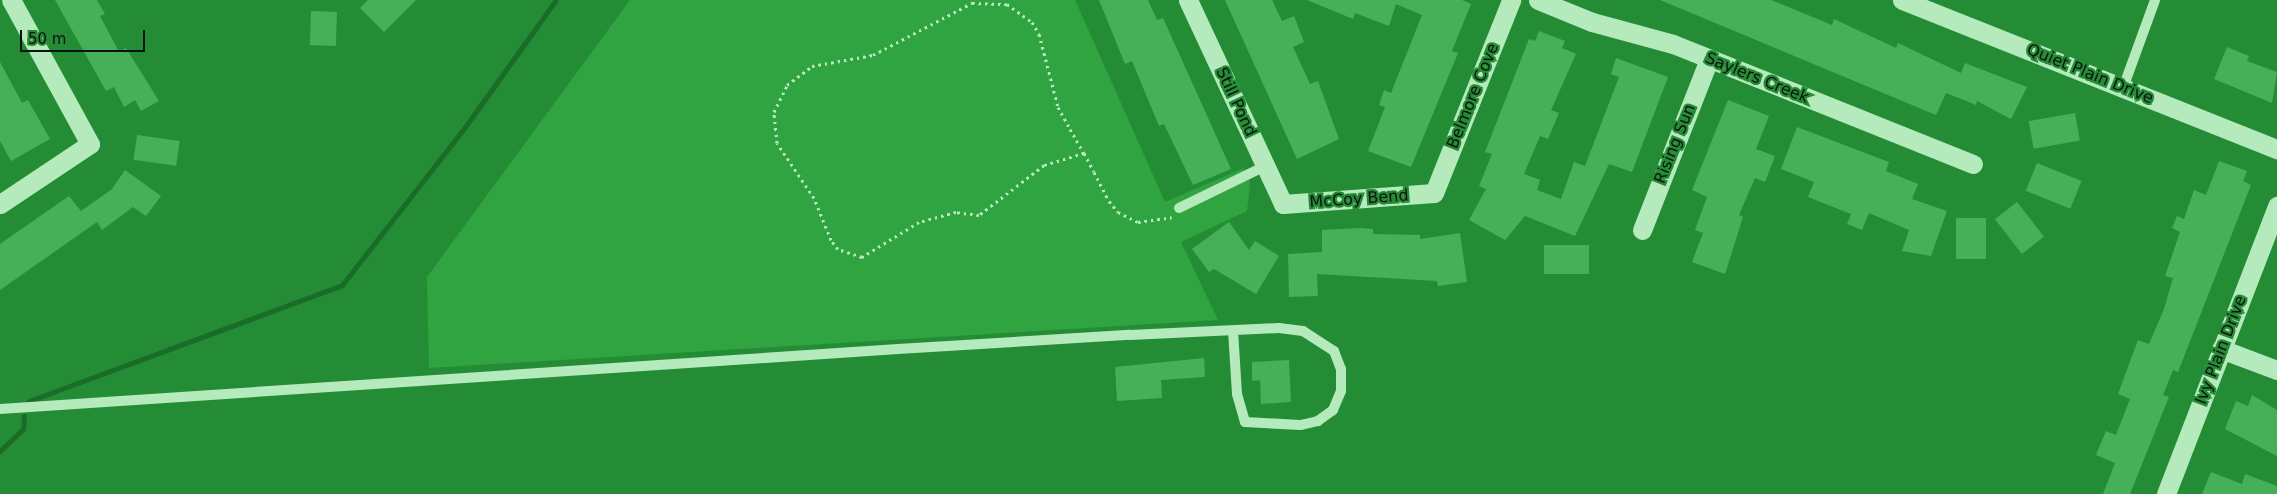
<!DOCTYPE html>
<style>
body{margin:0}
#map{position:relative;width:2277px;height:494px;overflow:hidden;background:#258c36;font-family:"DejaVu Sans",sans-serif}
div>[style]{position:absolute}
.green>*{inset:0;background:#2fa441}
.stream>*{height:5px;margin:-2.5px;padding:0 2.5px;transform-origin:2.5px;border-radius:2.5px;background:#1a6c29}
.building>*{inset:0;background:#45b057;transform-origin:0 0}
.path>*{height:3px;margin-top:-1.5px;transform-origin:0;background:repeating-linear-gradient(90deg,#b4eabc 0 2.5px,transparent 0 6.5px)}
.service>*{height:10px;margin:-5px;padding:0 5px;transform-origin:5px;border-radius:5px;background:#b4eabc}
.minor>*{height:19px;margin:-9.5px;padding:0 9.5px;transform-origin:9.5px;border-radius:9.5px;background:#b4eabc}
span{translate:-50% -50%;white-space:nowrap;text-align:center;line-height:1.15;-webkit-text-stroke:4.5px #258c36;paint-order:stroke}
.street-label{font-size:16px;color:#111}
.scale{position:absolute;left:20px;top:30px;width:125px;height:22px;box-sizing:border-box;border:2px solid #111;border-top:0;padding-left:6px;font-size:15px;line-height:18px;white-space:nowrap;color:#111;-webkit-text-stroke:4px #258c36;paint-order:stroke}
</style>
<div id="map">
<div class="green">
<i style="clip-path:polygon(630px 0,1075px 0,1165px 202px,1244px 168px,1250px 183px,1247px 211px,1181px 242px,1218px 320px,429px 368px,427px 277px)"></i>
</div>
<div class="stream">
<i style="left:29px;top:401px;width:334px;rotate:-20.3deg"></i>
<i style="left:342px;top:285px;width:200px;rotate:-52.1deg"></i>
<i style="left:465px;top:127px;width:156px;rotate:-54.4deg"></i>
<i style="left:0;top:451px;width:32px;rotate:-44deg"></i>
<i style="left:23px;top:429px;width:13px;rotate:-86deg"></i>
</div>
<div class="building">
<i style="clip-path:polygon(55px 0,97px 0,105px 14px,100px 16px,119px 52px,126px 48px,159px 101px,141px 111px,135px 100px,124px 107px,114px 87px,106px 91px)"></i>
<i style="clip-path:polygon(368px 0,416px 0,384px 32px,360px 8px)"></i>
<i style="clip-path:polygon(1099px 0,1148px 0,1157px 20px,1163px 18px,1231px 169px,1193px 185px,1164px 124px,1159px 126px,1132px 61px,1125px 64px)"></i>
<i style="clip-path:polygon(1225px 0,1272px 0,1282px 21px,1294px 16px,1304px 42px,1293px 47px,1310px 84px,1318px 81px,1339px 139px,1297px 159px)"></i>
<i style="clip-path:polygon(1462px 0,1471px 4px,1452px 51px,1458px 53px,1411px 167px,1368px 151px,1385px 107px,1379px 105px,1384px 90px,1391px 93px,1422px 15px,1396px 4px,1389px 26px,1355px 13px,1353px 19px,1307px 0)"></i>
<i style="clip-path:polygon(1660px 0,1771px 0,1832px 25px,1834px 19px,1896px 48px,1898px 43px,1961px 73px,1965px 63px,2027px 87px,2011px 119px,1977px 101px,1976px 105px,1946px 93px,1936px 115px)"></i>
<i style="left:311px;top:11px;width:26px;height:34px;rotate:2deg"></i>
<i style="clip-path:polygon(1539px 31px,1565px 41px,1562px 48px,1576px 54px,1551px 110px,1559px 113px,1548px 139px,1540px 136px,1524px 174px,1540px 180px,1537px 190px,1561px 199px,1574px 162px,1585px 166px,1619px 77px,1611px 74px,1616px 58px,1668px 77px,1632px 172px,1609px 164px,1575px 236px,1525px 216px,1505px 240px,1469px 220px,1486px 189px,1479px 186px,1492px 154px,1485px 152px,1529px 39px,1535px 41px)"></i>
<i style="clip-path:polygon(2227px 47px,2249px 56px,2247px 61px,2277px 72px,2272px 103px,2214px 79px)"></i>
<i style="clip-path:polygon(0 62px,22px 103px,28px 100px,50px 139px,11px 161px,0 141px)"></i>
<i style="clip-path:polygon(1728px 100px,1769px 116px,1756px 149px,1775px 156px,1765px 182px,1755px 178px,1739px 215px,1743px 217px,1725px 274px,1692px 262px,1703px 233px,1695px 230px,1707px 197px,1692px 190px)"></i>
<i style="left:2075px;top:113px;width:28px;height:47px;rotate:80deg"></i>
<i style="clip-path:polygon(1797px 127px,1889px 162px,1886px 171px,1918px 184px,1912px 199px,1947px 211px,1931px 256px,1902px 251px,1909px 230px,1869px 213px,1862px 230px,1847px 224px,1851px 214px,1808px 197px,1814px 182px,1781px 169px)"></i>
<i style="left:137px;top:135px;width:43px;height:25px;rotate:8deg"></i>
<i style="clip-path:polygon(2219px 161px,2247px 171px,2243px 181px,2251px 185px,2178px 372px,2173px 370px,2163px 395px,2169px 397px,2130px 494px,2103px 494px,2115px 463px,2096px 455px,2106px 431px,2116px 435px,2130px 399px,2118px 394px,2138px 340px,2149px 344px,2164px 309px,2173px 278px,2165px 276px,2180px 232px,2172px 228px,2177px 216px,2184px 219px,2194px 190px,2206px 195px)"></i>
<i style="left:2037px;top:163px;width:48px;height:30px;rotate:22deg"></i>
<i style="clip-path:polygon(125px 170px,161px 196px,146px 216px,133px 207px,102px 230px,97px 222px,0 290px,0 244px,69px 196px,81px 211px,112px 189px)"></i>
<i style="left:2017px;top:202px;width:44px;height:28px;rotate:52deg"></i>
<i style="left:1956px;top:218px;width:30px;height:41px"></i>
<i style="clip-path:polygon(1229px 222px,1249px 250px,1255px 241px,1279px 256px,1256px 294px,1214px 269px,1209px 272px,1192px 249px)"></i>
<i style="clip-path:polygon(1359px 228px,1373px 229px,1373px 234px,1420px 235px,1420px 239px,1460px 233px,1467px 282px,1438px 286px,1437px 281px,1317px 274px,1318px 296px,1289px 297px,1288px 254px,1322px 252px,1322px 230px)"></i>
<i style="left:1544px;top:245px;width:45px;height:29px"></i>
<i style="clip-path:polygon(1204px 358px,1205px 377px,1161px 380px,1162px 398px,1117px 401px,1115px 367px)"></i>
<i style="clip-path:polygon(1289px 360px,1291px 402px,1261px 404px,1260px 380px,1252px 381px,1252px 362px)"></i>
<i style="clip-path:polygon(2252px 395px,2277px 410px,2277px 456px,2225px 429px,2236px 401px,2248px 406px)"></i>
<i style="clip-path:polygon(2211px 472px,2242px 484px,2245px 474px,2277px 486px,2277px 494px,2202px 494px)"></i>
</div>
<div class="path">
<i style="left:1084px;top:153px;width:42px;rotate:163.3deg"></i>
<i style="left:1044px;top:165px;width:82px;rotate:142.4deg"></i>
<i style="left:979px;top:215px;width:23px;rotate:-173deg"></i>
<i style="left:956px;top:212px;width:38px;rotate:165deg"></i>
<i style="left:919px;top:222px;width:67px;rotate:148.4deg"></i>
<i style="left:862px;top:257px;width:25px;rotate:-162deg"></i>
<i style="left:838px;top:249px;width:11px;rotate:-128deg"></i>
<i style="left:831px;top:240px;width:45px;rotate:-112deg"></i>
<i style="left:814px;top:198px;width:66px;rotate:-123.9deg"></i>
<i style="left:777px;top:143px;width:31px;rotate:-96deg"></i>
<i style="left:774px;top:112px;width:30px;rotate:-64deg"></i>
<i style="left:787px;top:85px;width:31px;rotate:-37deg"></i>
<i style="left:812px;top:66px;width:62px;rotate:-10.2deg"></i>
<i style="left:873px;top:55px;width:112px;rotate:-27.7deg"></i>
<i style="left:972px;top:3px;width:35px;rotate:2deg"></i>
<i style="left:1007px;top:4px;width:31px;rotate:36deg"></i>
<i style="left:1032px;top:22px;width:14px;rotate:60deg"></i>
<i style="left:1039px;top:34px;width:75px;rotate:75.4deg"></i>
<i style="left:1058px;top:107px;width:25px;rotate:61deg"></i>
<i style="left:1070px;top:129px;width:28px;rotate:60deg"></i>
<i style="left:1084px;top:153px;width:21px;rotate:62deg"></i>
<i style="left:1094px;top:172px;width:33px;rotate:63deg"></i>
<i style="left:1109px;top:201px;width:14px;rotate:51deg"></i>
<i style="left:1118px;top:212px;width:22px;rotate:27deg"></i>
<i style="left:1138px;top:222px;width:34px;rotate:-8deg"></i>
</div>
<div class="service">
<i style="left:2123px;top:88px;width:94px;rotate:-70deg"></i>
<i style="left:1179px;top:208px;width:96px;rotate:-26deg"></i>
<i style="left:0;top:409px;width:900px;rotate:-3.82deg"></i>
<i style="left:898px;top:349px;width:232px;rotate:-3.5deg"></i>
<i style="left:1130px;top:335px;width:149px;rotate:-2.7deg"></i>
<i style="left:1279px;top:328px;width:24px;rotate:7deg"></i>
<i style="left:1303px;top:331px;width:37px;rotate:33deg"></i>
<i style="left:1334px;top:351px;width:19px;rotate:69deg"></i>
<i style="left:1341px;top:369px;width:22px;rotate:90deg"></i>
<i style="left:1341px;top:391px;width:21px;rotate:113deg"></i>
<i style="left:1333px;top:410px;width:19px;rotate:144deg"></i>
<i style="left:1318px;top:421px;width:18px;rotate:167deg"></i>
<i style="left:1300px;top:425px;width:55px;rotate:-176.9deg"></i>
<i style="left:1245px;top:422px;width:29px;rotate:-106deg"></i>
<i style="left:1237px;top:394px;width:63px;rotate:-93.6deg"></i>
</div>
<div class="minor">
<i style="left:1188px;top:0;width:225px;rotate:65deg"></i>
<i style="left:1283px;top:204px;width:151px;rotate:-4.2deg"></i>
<i style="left:1434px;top:193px;width:208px;rotate:-68.2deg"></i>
<i style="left:1538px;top:0;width:58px;rotate:22.2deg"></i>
<i style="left:1592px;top:22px;width:84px;rotate:15.2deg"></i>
<i style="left:1673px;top:44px;width:323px;rotate:21.8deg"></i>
<i style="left:1902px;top:0;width:404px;rotate:21.7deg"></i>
<i style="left:0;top:204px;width:108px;rotate:-33.7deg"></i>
<i style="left:90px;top:144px;width:164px;rotate:-118.7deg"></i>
<i style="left:1642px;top:230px;width:184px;rotate:-68.6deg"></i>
<i style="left:2221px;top:349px;width:60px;rotate:20.6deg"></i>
<i style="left:2166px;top:494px;width:309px;rotate:-68.9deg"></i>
</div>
<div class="street-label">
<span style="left:2090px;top:74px;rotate:22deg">Quiet Plain Drive</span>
<span style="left:1757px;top:78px;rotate:22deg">Saylers Creek</span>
<span style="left:1473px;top:96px;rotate:-68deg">Belmore Cove</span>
<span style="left:1236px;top:102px;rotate:65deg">Still Pond</span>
<span style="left:1675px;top:144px;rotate:-68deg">Rising Sun</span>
<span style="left:1359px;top:199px;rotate:-4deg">McCoy Bend</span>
<span style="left:2221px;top:350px;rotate:-69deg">Ivy Plain Drive</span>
</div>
<div class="scale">50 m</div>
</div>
